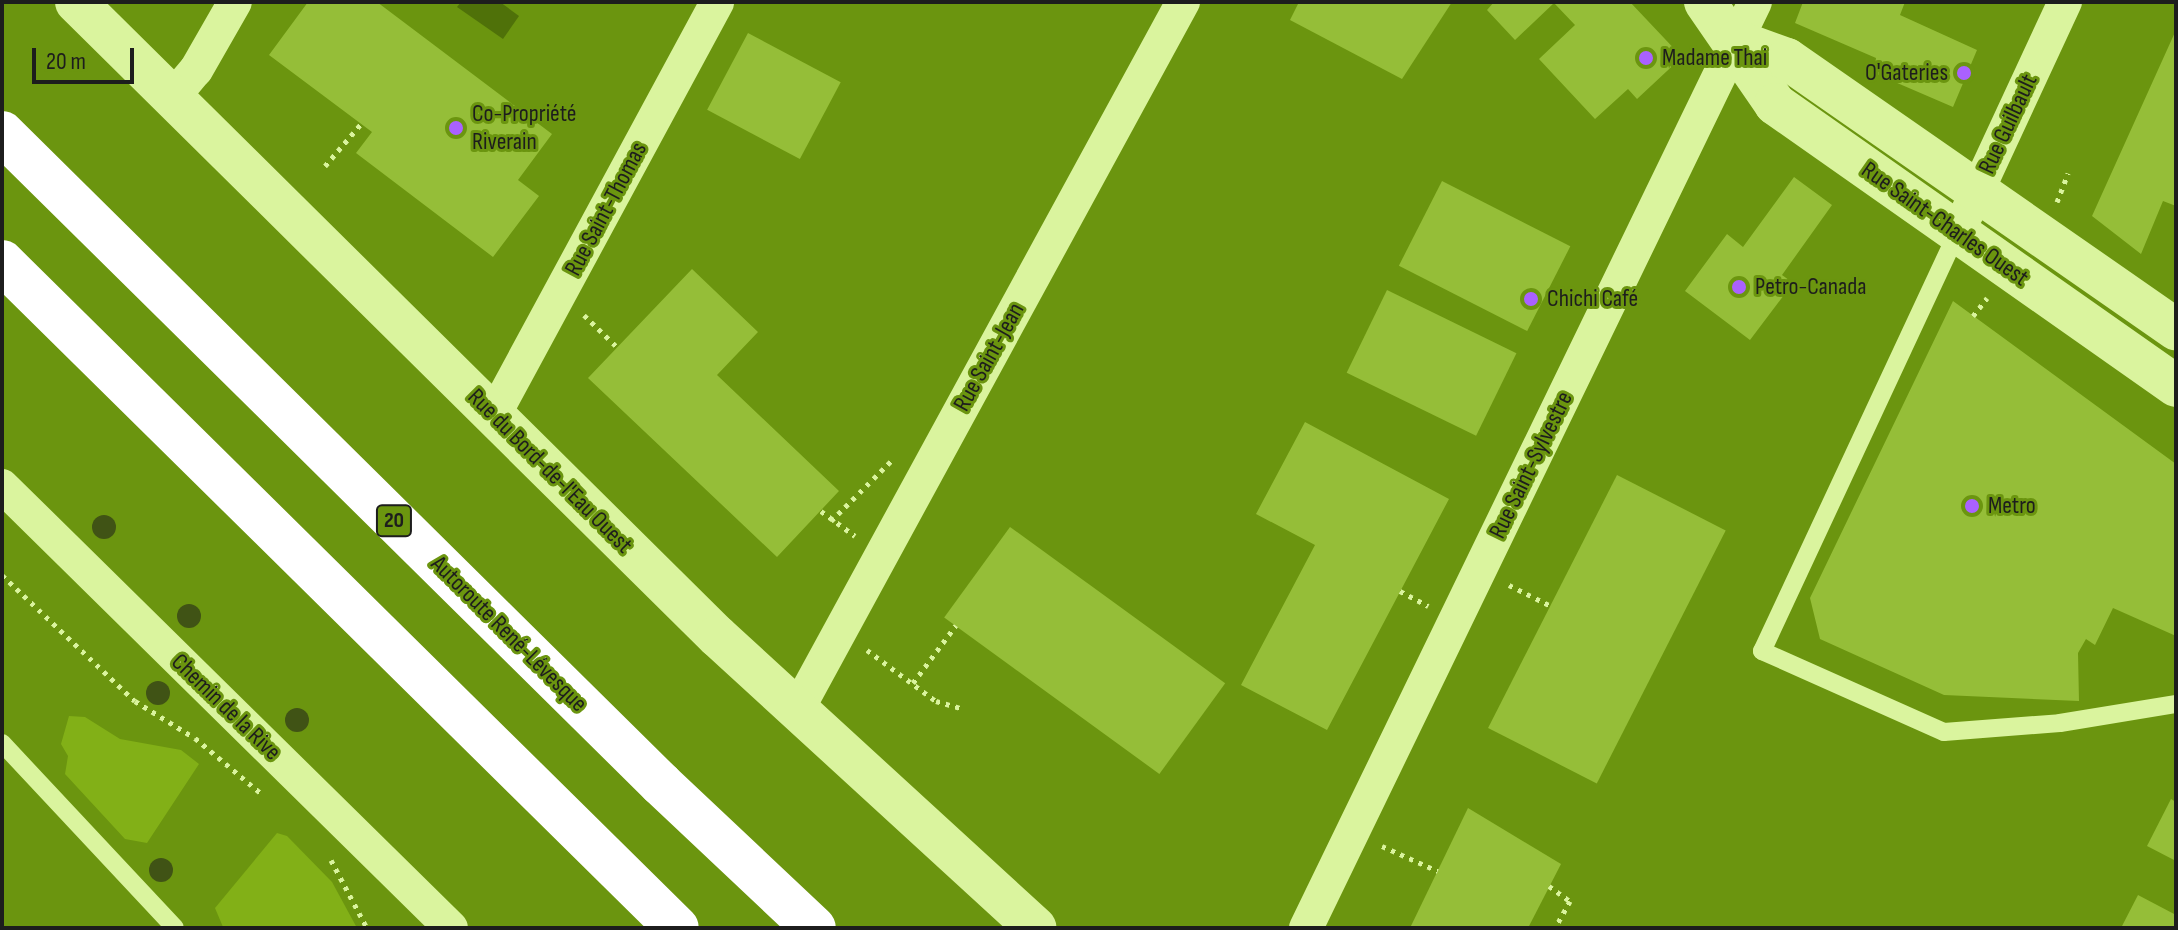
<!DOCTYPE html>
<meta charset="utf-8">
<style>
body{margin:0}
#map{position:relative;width:2178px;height:930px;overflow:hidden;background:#6b950f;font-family:"Sofia Sans Condensed",sans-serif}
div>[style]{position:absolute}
.green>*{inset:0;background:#82b017}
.water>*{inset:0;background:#4f7109}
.building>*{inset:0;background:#95be38;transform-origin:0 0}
.path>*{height:5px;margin-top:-2.5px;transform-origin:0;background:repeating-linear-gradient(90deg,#daf49e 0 4px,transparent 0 10px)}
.service>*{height:18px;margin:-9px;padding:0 9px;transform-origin:9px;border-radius:9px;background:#daf49e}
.minor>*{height:34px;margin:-17px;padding:0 17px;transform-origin:17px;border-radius:17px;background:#daf49e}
.tertiary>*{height:42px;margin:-21px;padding:0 21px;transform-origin:21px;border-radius:21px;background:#daf49e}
.motorway>*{height:44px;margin:-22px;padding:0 22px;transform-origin:22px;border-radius:22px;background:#fff}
.trees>*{width:24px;height:24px;margin:-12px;border-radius:50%;background:#405315}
.dots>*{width:22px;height:22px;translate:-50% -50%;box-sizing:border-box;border:4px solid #6b950f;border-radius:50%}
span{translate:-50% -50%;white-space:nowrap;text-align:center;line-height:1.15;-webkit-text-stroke:6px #6b950f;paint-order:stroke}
.shield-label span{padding:2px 6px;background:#6b950f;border:2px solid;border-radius:6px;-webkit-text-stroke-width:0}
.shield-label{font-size:22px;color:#1d1d1d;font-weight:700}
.poi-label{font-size:24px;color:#1d1d1d}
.left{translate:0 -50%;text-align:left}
.right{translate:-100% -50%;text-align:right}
.street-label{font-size:24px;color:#1d1d1d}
.frame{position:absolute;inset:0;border:4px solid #1d1d1d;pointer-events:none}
.scale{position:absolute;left:32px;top:48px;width:102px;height:36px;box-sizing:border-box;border:4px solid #1d1d1d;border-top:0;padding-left:10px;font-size:24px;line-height:28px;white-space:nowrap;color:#1d1d1d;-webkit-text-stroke:6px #6b950f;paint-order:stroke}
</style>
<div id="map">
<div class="green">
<i style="clip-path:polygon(69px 716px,85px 717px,120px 739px,181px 750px,199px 764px,147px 843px,125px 839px,65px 774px,68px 756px,61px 744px)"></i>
<i style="clip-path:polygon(277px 833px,287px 836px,332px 882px,357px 928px,223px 927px,215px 908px)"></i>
</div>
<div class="water">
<i style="clip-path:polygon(461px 2px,500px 2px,519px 16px,503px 39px,457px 7px)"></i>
</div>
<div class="building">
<i style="clip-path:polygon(308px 2px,377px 2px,552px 134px,518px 180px,539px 196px,493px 257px,356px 153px,372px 132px,269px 55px)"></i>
<i style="clip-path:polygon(1299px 2px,1452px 2px,1402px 79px,1290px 20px)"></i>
<i style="clip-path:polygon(1494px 2px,1630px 2px,1682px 57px,1637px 99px,1628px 89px,1595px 119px,1539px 59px,1575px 25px,1554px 3px,1515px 40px,1487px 10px)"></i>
<i style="clip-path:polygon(1803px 2px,1905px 2px,1900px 15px,1977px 50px,1953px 107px,1874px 73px,1876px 58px,1795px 23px)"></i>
<i style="clip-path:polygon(2176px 30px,2176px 206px,2163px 201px,2141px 254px,2092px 216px)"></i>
<i style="left:748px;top:33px;width:105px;height:87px;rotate:28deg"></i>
<i style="clip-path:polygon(1794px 177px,1832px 205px,1782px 275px,1793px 283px,1750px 340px,1685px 291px,1727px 234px,1743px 247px)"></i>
<i style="left:1442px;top:181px;width:144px;height:95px;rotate:27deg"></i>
<i style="clip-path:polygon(692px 269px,758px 332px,717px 375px,839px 491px,777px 557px,588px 378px)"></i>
<i style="left:1387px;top:290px;width:144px;height:92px;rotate:26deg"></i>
<i style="clip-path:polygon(1953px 301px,2176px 464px,2176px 636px,2113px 608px,2095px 645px,2086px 639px,2078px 653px,2079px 701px,1944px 695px,1820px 639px,1810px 598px)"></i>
<i style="clip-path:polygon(1305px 422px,1449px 499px,1327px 730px,1241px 685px,1315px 545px,1256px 514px)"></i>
<i style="left:1617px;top:475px;width:122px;height:284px;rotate:27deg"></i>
<i style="left:1010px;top:527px;width:266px;height:112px;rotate:36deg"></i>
<i style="clip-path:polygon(2171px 799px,2176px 802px,2176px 861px,2147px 846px)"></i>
<i style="clip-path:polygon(1468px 808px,1561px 864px,1528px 928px,1410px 928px)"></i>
<i style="clip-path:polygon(2138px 895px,2176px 915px,2176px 928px,2121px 928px)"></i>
</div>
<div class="path">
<i style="left:325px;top:166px;width:55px;rotate:-49.4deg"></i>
<i style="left:2057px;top:202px;width:31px;rotate:-69deg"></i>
<i style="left:584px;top:315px;width:46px;rotate:44.1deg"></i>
<i style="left:1973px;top:316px;width:23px;rotate:-52deg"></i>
<i style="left:821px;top:511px;width:42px;rotate:36.3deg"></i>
<i style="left:831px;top:521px;width:86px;rotate:-45deg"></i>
<i style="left:2px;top:575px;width:183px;rotate:43.5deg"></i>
<i style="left:135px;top:701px;width:70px;rotate:31.7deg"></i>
<i style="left:195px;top:738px;width:89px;rotate:40deg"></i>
<i style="left:1509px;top:585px;width:47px;rotate:26.6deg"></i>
<i style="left:1400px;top:591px;width:32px;rotate:28deg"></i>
<i style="left:867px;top:650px;width:86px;rotate:36.5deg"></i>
<i style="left:936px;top:701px;width:25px;rotate:16deg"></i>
<i style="left:913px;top:683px;width:72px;rotate:-53.4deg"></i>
<i style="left:1382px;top:846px;width:61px;rotate:24.1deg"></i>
<i style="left:331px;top:860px;width:77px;rotate:62.1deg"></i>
<i style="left:1549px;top:886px;width:26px;rotate:36deg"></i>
<i style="left:1570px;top:901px;width:31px;rotate:119deg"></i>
</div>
<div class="service">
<i style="left:1951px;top:246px;width:447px;rotate:115deg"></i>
<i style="left:1762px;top:651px;width:199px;rotate:24deg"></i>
<i style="left:1944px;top:732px;width:116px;rotate:-4.4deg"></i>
<i style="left:2060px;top:723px;width:118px;rotate:-9.3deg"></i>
<i style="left:2px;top:743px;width:253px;rotate:46.9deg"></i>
</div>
<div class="minor">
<i style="left:173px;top:97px;width:35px;rotate:-50deg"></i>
<i style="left:196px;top:70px;width:78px;rotate:-60.2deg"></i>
<i style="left:1967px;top:213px;width:233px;rotate:-65.1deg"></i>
<i style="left:494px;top:415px;width:469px;rotate:-61.6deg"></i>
<i style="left:2px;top:486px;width:630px;rotate:44.55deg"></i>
<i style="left:796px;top:712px;width:809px;rotate:-61.41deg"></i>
<i style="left:1306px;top:928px;width:1029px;rotate:-64.13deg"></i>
</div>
<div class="tertiary">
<i style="left:76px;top:2px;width:902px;rotate:44.69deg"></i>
<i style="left:717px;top:636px;width:432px;rotate:42.5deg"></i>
<i style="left:1705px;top:2px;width:124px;rotate:55.5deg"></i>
<i style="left:1775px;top:104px;width:490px;rotate:35.1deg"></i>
<i style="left:1737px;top:41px;width:53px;rotate:19.8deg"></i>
<i style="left:1787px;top:59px;width:474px;rotate:34.8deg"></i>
</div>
<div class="motorway">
<i style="left:2px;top:133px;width:926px;rotate:44.65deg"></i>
<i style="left:661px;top:784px;width:210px;rotate:43.3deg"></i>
<i style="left:2px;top:262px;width:948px;rotate:44.62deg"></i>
</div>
<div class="trees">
<i style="left:104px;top:527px"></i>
<i style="left:189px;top:616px"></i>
<i style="left:158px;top:693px"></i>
<i style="left:297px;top:720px"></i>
<i style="left:161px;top:870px"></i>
</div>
<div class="dots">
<i style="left:1646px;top:58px;background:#aa61ff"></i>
<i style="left:1964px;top:73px;background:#aa61ff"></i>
<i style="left:456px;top:128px;background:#aa61ff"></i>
<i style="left:1739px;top:287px;background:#aa61ff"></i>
<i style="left:1531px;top:299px;background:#aa61ff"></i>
<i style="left:1972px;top:506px;background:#aa61ff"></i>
</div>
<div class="shield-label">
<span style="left:394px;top:521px">20</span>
</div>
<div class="poi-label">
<span class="left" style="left:1662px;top:58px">Madame Thai</span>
<span class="right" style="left:1948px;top:73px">O'Gateries</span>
<span class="left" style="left:472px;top:128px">Co-Propriété<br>Riverain</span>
<span class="left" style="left:1755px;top:287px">Petro-Canada</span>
<span class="left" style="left:1547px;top:299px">Chichi Café</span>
<span class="left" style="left:1988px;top:506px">Metro</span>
</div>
<div class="street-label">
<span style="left:2008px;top:124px;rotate:-65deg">Rue Guilbault</span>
<span style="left:606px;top:209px;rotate:-62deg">Rue Saint-Thomas</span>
<span style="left:1945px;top:224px;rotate:35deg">Rue Saint-Charles Ouest</span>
<span style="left:989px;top:357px;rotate:-61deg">Rue Saint-Jean</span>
<span style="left:1531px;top:465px;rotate:-64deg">Rue Saint-Sylvestre</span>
<span style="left:550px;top:471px;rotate:45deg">Rue du Bord-de-l'Eau Ouest</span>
<span style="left:509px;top:634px;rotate:45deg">Autoroute René-Lévesque</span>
<span style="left:226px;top:707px;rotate:44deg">Chemin de la Rive</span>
</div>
<div class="frame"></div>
<div class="scale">20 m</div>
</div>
